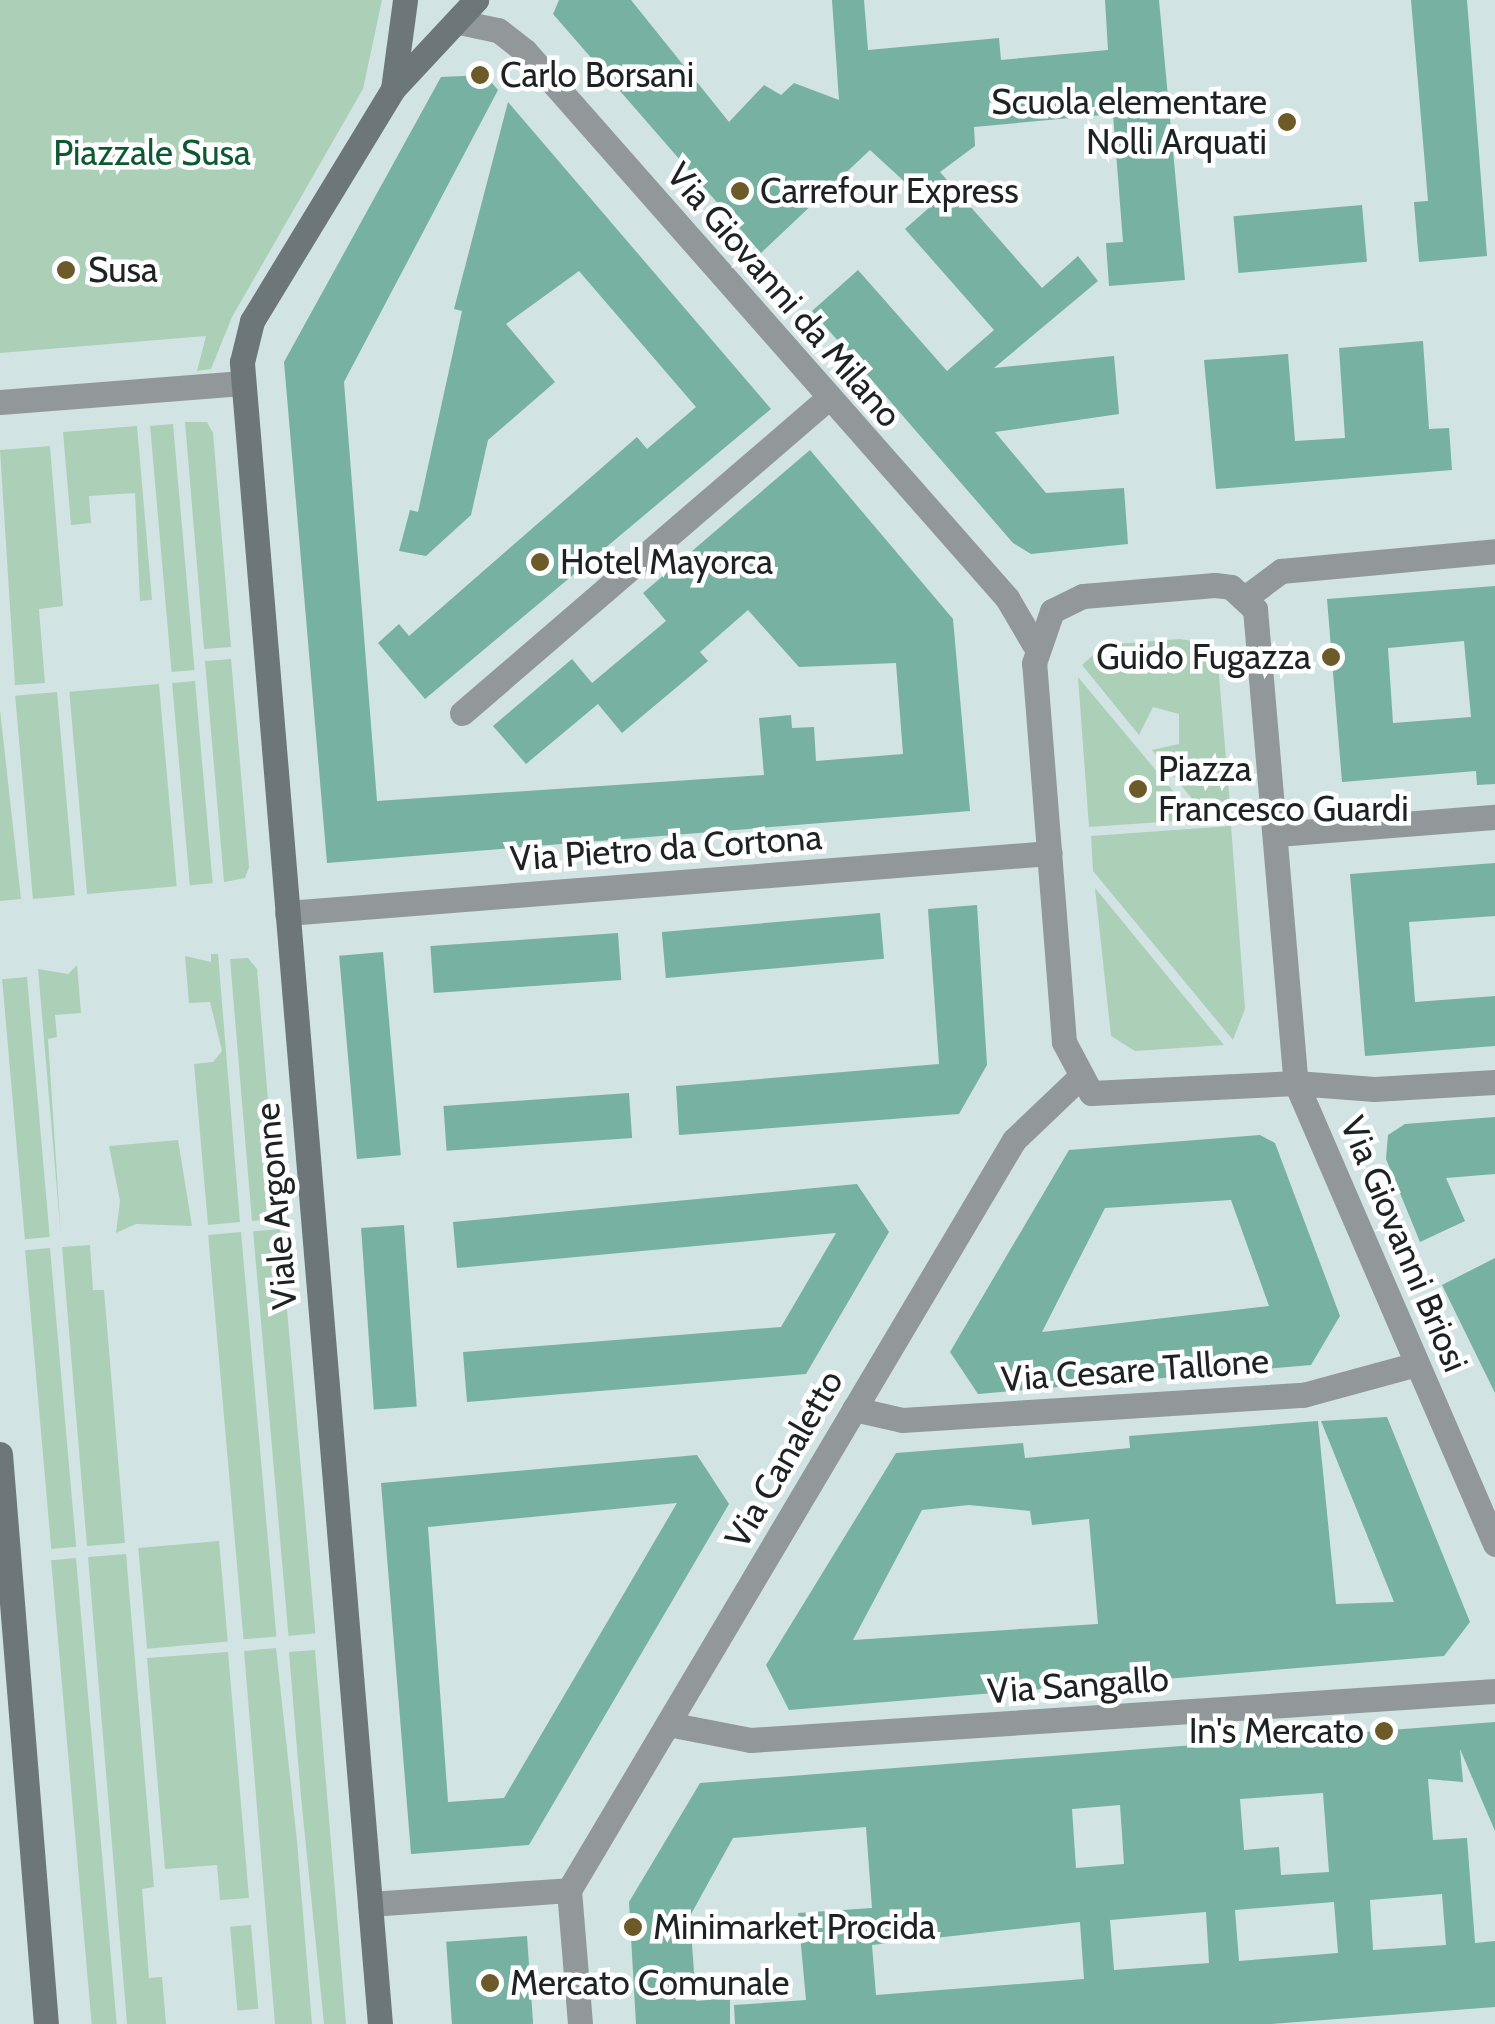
<!DOCTYPE html>
<style>
body{margin:0}
#map{position:relative;width:1495px;height:2024px;overflow:hidden;background:#d2e3e3;font-family:Cabin,sans-serif}
div>[style]{position:absolute}
.green>*{inset:0;background:#acd0b7;transform-origin:0 0}
.building>*{inset:0;background:#76b1a2;transform-origin:0 0}
.street>*{height:25px;margin:-12.5px;padding:0 12.5px;transform-origin:12.5px;border-radius:12.5px;background:#92989a}
.secondary>*{height:25px;margin:-12.5px;padding:0 12.5px;transform-origin:12.5px;border-radius:12.5px;background:#6d7679}
.dots>*{width:28px;height:28px;translate:-50% -50%;box-sizing:border-box;border:5px solid #fff;border-radius:50%}
span{translate:-50% -50%;white-space:nowrap;text-align:center;line-height:1.15;-webkit-text-stroke:9px #fff;paint-order:stroke}
.poi-label{font-size:35px;color:#1d2323}
.left{translate:0 -50%;text-align:left}
.right{translate:-100% -50%;text-align:right}
.park-label{font-size:35px;color:#0c5932}
.street-label{font-size:35px;color:#1d2323}
</style>
<div id="map">
<div class="green">
<i style="clip-path:polygon(0 0,382px 0,363px 89px,232px 317px,211px 369px,197px 371px,206px 336px,0 353px)"></i>
<i style="clip-path:polygon(185px 422px,207px 422px,213px 433px,231px 647px,204px 649px)"></i>
<i style="left:173px;top:424px;width:247px;height:23px;rotate:85deg"></i>
<i style="clip-path:polygon(137px 426px,152px 600px,140px 601px,135px 493px,89px 496px,91px 523px,71px 525px,63px 432px)"></i>
<i style="clip-path:polygon(50px 446px,63px 606px,39px 609px,45px 683px,15px 685px,0 450px)"></i>
<i style="clip-path:polygon(1180px 639px,1199px 642px,1218px 664px,1231px 817px,1208px 818px,1152px 750px,1179px 744px,1179px 714px,1153px 707px,1139px 735px,1082px 665px,1104px 645px)"></i>
<i style="clip-path:polygon(231px 659px,249px 867px,245px 878px,224px 882px,205px 661px)"></i>
<i style="clip-path:polygon(1078px 677px,1174px 792px,1176px 821px,1089px 827px)"></i>
<i style="left:195px;top:681px;width:203px;height:23px;rotate:85deg"></i>
<i style="left:159px;top:684px;width:203px;height:90px;rotate:85deg"></i>
<i style="left:57px;top:692px;width:204px;height:42px;rotate:85deg"></i>
<i style="clip-path:polygon(0 710px,21px 899px,0 901px)"></i>
<i style="clip-path:polygon(1231px 826px,1245px 1009px,1233px 1040px,1093px 871px,1091px 836px)"></i>
<i style="clip-path:polygon(1095px 888px,1224px 1045px,1135px 1051px,1111px 1036px)"></i>
<i style="clip-path:polygon(211px 954px,218px 954px,240px 1222px,208px 1225px,194px 1064px,213px 1062px,222px 1051px,210px 1002px,189px 1003px,185px 956px,211px 962px)"></i>
<i style="clip-path:polygon(248px 958px,257px 969px,278px 1219px,252px 1221px,230px 959px)"></i>
<i style="clip-path:polygon(77px 965px,81px 1013px,55px 1015px,57px 1037px,48px 1039px,61px 1237px,38px 969px,68px 974px)"></i>
<i style="left:27px;top:977px;width:261px;height:25px;rotate:85deg"></i>
<i style="clip-path:polygon(178px 1140px,192px 1226px,136px 1224px,116px 1233px,120px 1201px,109px 1146px)"></i>
<i style="left:280px;top:1229px;width:406px;height:27px;rotate:85deg"></i>
<i style="left:241px;top:1232px;width:406px;height:33px;rotate:85deg"></i>
<i style="clip-path:polygon(90px 1245px,93px 1290px,104px 1290px,125px 1543px,87px 1546px,62px 1247px)"></i>
<i style="left:50px;top:1248px;width:300px;height:25px;rotate:85deg"></i>
<i style="left:219px;top:1541px;width:101px;height:81px;rotate:85deg"></i>
<i style="clip-path:polygon(126px 1554px,154px 1887px,142px 1889px,149px 1978px,162px 1977px,166px 2024px,127px 2024px,88px 1557px)"></i>
<i style="left:76px;top:1558px;width:468px;height:25px;rotate:85deg"></i>
<i style="clip-path:polygon(276px 1648px,297px 1841px,312px 2024px,275px 2024px,244px 1651px)"></i>
<i style="clip-path:polygon(315px 1650px,346px 2024px,324px 2024px,301px 1797px,289px 1652px)"></i>
<i style="clip-path:polygon(228px 1652px,249px 1898px,220px 1900px,217px 1865px,165px 1869px,147px 1658px)"></i>
<i style="left:251px;top:1925px;width:84px;height:21px;rotate:85deg"></i>
</div>
<div class="building">
<i style="clip-path:polygon(559px 0,631px 0,729px 122px,764px 85px,781px 95px,794px 83px,839px 100px,832px 0,864px 0,868px 50px,999px 38px,1001px 60px,1108px 50px,1105px 0,1159px 0,1185px 280px,1109px 286px,1106px 243px,1123px 242px,1113px 114px,974px 127px,975px 146px,940px 172px,1042px 288px,1078px 256px,1098px 281px,994px 368px,1114px 356px,1119px 414px,995px 432px,1046px 493px,1124px 488px,1128px 544px,1031px 554px,1013px 543px,812px 311px,858px 270px,947px 371px,994px 330px,905px 229px,931px 206px,870px 150px,761px 253px,553px 14px)"></i>
<i style="clip-path:polygon(1411px 0,1467px 0,1487px 256px,1419px 262px,1414px 202px,1428px 201px)"></i>
<i style="clip-path:polygon(485px 75px,498px 90px,344px 382px,377px 801px,764px 775px,759px 718px,791px 715px,792px 728px,814px 727px,816px 761px,903px 754px,896px 663px,799px 667px,748px 610px,700px 652px,708px 661px,622px 733px,598px 704px,526px 764px,493px 726px,572px 659px,592px 683px,666px 621px,643px 593px,810px 450px,953px 619px,970px 811px,327px 863px,284px 362px,441px 77px)"></i>
<i style="clip-path:polygon(508px 102px,771px 409px,425px 699px,378px 643px,399px 624px,409px 636px,637px 437px,647px 449px,696px 407px,579px 271px,506px 324px,555px 382px,488px 440px,471px 515px,426px 556px,399px 551px,410px 510px,418px 512px,462px 311px,454px 309px)"></i>
<i style="left:1362px;top:205px;width:57px;height:129px;rotate:85deg"></i>
<i style="clip-path:polygon(1423px 341px,1429px 429px,1449px 428px,1452px 470px,1216px 489px,1204px 360px,1288px 354px,1295px 441px,1345px 438px,1339px 348px)"></i>
<i style="clip-path:polygon(evenodd,1495px 586px,1495px 784px,1477px 785px,1476px 771px,1342px 782px,1327px 599px,1495px 586px,1464px 641px,1471px 717px,1393px 723px,1388px 648px,1464px 641px)"></i>
<i style="clip-path:polygon(1495px 863px,1495px 916px,1409px 922px,1415px 1002px,1495px 996px,1495px 1046px,1365px 1056px,1350px 874px)"></i>
<i style="clip-path:polygon(977px 905px,987px 1065px,959px 1114px,679px 1135px,676px 1086px,939px 1064px,928px 909px)"></i>
<i style="left:880px;top:913px;width:46px;height:219px;rotate:85deg"></i>
<i style="left:618px;top:933px;width:47px;height:188px;rotate:86deg"></i>
<i style="left:383px;top:952px;width:204px;height:44px;rotate:85deg"></i>
<i style="left:629px;top:1093px;width:45px;height:186px;rotate:86deg"></i>
<i style="clip-path:polygon(1495px 1117px,1495px 1174px,1446px 1178px,1465px 1221px,1420px 1242px,1386px 1159px,1388px 1135px,1405px 1124px)"></i>
<i style="clip-path:polygon(evenodd,1260px 1135px,1275px 1143px,1340px 1316px,1311px 1365px,978px 1394px,950px 1352px,1069px 1150px,1260px 1135px,1231px 1200px,1269px 1306px,1042px 1332px,1105px 1208px,1231px 1200px)"></i>
<i style="clip-path:polygon(857px 1184px,889px 1232px,806px 1374px,467px 1402px,463px 1352px,781px 1327px,836px 1233px,457px 1268px,453px 1222px)"></i>
<i style="left:404px;top:1225px;width:182px;height:43px;rotate:86deg"></i>
<i style="clip-path:polygon(1495px 1258px,1495px 1393px,1442px 1285px)"></i>
<i style="clip-path:polygon(evenodd,1387px 1417px,1470px 1622px,1444px 1656px,789px 1710px,766px 1665px,896px 1453px,1023px 1443px,1025px 1458px,1130px 1448px,1129px 1436px,1318px 1421px,1336px 1604px,1394px 1602px,1321px 1421px,1387px 1417px,969px 1505px,1030px 1511px,1032px 1525px,1089px 1519px,1098px 1624px,853px 1640px,922px 1510px,969px 1505px)"></i>
<i style="clip-path:polygon(evenodd,697px 1455px,729px 1504px,529px 1845px,411px 1854px,381px 1483px,697px 1455px,677px 1503px,504px 1798px,448px 1802px,428px 1527px,677px 1503px)"></i>
<i style="clip-path:polygon(evenodd,1495px 1722px,1495px 1831px,1460px 1749px,1463px 1782px,1428px 1779px,1433px 1840px,1467px 1838px,1475px 1943px,1495px 1941px,1495px 2007px,1271px 2024px,735px 2024px,734px 2005px,806px 2000px,798px 1913px,872px 1908px,866px 1827px,733px 1838px,690px 1916px,696px 2001px,730px 1998px,730px 2024px,636px 2024px,629px 1902px,700px 1783px,1495px 1722px,1323px 1793px,1329px 1872px,1281px 1875px,1279px 1847px,1244px 1850px,1240px 1799px,1323px 1793px,1495px 1722px,1120px 1805px,1124px 1864px,1076px 1868px,1072px 1809px,1120px 1805px,1495px 1722px,1442px 1894px,1446px 1945px,1373px 1950px,1370px 1900px,1442px 1894px,1495px 1722px,1334px 1902px,1338px 1953px,1239px 1961px,1235px 1910px,1334px 1902px,1495px 1722px,1206px 1912px,1209px 1963px,1114px 1970px,1110px 1920px,1206px 1912px,1495px 1722px,1080px 1922px,1084px 1979px,876px 1995px,872px 1945px,1080px 1922px)"></i>
<i style="left:527px;top:1936px;width:88px;height:81px;rotate:86deg"></i>
</div>
<div class="street">
<i style="left:459px;top:22px;width:40px;rotate:12deg"></i>
<i style="left:498px;top:30px;width:34px;rotate:38deg"></i>
<i style="left:525px;top:51px;width:729px;rotate:48.61deg"></i>
<i style="left:1007px;top:598px;width:53px;rotate:59.6deg"></i>
<i style="left:0;top:402px;width:243px;rotate:-4.5deg"></i>
<i style="left:1246px;top:597px;width:44px;rotate:-36.6deg"></i>
<i style="left:1281px;top:571px;width:215px;rotate:-5.3deg"></i>
<i style="left:462px;top:713px;width:483px;rotate:-40.7deg"></i>
<i style="left:1277px;top:834px;width:219px;rotate:-4.5deg"></i>
<i style="left:287px;top:913px;width:765px;rotate:-4.5deg"></i>
<i style="left:1495px;top:1082px;width:121px;rotate:176.7deg"></i>
<i style="left:1374px;top:1089px;width:78px;rotate:-175.6deg"></i>
<i style="left:1296px;top:1083px;width:205px;rotate:177.2deg"></i>
<i style="left:1091px;top:1093px;width:58px;rotate:-117.9deg"></i>
<i style="left:1064px;top:1042px;width:380px;rotate:-94.5deg"></i>
<i style="left:1034px;top:663px;width:55px;rotate:-70.9deg"></i>
<i style="left:1052px;top:611px;width:34px;rotate:-26deg"></i>
<i style="left:1083px;top:596px;width:132px;rotate:-4.8deg"></i>
<i style="left:1215px;top:585px;width:16px;rotate:7deg"></i>
<i style="left:1231px;top:587px;width:33px;rotate:43deg"></i>
<i style="left:1255px;top:609px;width:476px;rotate:85.1deg"></i>
<i style="left:1296px;top:1083px;width:502px;rotate:66.65deg"></i>
<i style="left:854px;top:1409px;width:49px;rotate:12.9deg"></i>
<i style="left:902px;top:1420px;width:402px;rotate:-3.6deg"></i>
<i style="left:1303px;top:1395px;width:118px;rotate:-15.2deg"></i>
<i style="left:668px;top:1724px;width:84px;rotate:11deg"></i>
<i style="left:750px;top:1740px;width:747px;rotate:-3.76deg"></i>
<i style="left:569px;top:1890px;width:872px;rotate:-59.32deg"></i>
<i style="left:1014px;top:1140px;width:88px;rotate:-43.6deg"></i>
<i style="left:569px;top:1890px;width:134px;rotate:85.3deg"></i>
<i style="left:370px;top:1904px;width:199px;rotate:-4deg"></i>
</div>
<div class="secondary">
<i style="left:393px;top:89px;width:90px;rotate:-82.3deg"></i>
<i style="left:0;top:1454px;width:572px;rotate:85.39deg"></i>
<i style="left:380px;top:2024px;width:1668px;rotate:-94.75deg"></i>
<i style="left:242px;top:362px;width:42px;rotate:-76.3deg"></i>
<i style="left:252px;top:321px;width:271px;rotate:-58.7deg"></i>
<i style="left:393px;top:89px;width:122px;rotate:-47deg"></i>
</div>
<div class="dots">
<i style="left:480px;top:75px;background:#6c5b29"></i>
<i style="left:1287px;top:122px;background:#6c5b29"></i>
<i style="left:740px;top:191px;background:#6c5b29"></i>
<i style="left:66px;top:270px;background:#6c5b29"></i>
<i style="left:540px;top:562px;background:#6c5b29"></i>
<i style="left:1331px;top:657px;background:#6c5b29"></i>
<i style="left:1138px;top:789px;background:#6c5b29"></i>
<i style="left:1384px;top:1731px;background:#6c5b29"></i>
<i style="left:633px;top:1927px;background:#6c5b29"></i>
<i style="left:490px;top:1983px;background:#6c5b29"></i>
</div>
<div class="poi-label">
<span class="left" style="left:500px;top:75px">Carlo Borsani</span>
<span class="right" style="left:1267px;top:122px">Scuola elementare<br>Nolli Arquati</span>
<span class="left" style="left:760px;top:191px">Carrefour Express</span>
<span class="left" style="left:88px;top:270px">Susa</span>
<span class="left" style="left:560px;top:562px">Hotel Mayorca</span>
<span class="right" style="left:1311px;top:657px">Guido Fugazza</span>
<span class="left" style="left:1158px;top:789px">Piazza<br>Francesco Guardi</span>
<span class="right" style="left:1364px;top:1731px">In's Mercato</span>
<span class="left" style="left:653px;top:1927px">Minimarket Procida</span>
<span class="left" style="left:510px;top:1983px">Mercato Comunale</span>
</div>
<div class="park-label">
<span style="left:152px;top:153px">Piazzale Susa</span>
</div>
<div class="street-label">
<span style="left:784px;top:295px;rotate:49deg">Via Giovanni da Milano</span>
<span style="left:666px;top:848px;rotate:-4deg">Via Pietro da Cortona</span>
<span style="left:276px;top:1206px;rotate:-95deg">Viale Argonne</span>
<span style="left:1404px;top:1244px;rotate:67deg">Via Giovanni Briosi</span>
<span style="left:1135px;top:1370px;rotate:-4deg">Via Cesare Tallone</span>
<span style="left:784px;top:1459px;rotate:-60deg">Via Canaletto</span>
<span style="left:1078px;top:1685px;rotate:-4deg">Via Sangallo</span>
</div>
</div>
